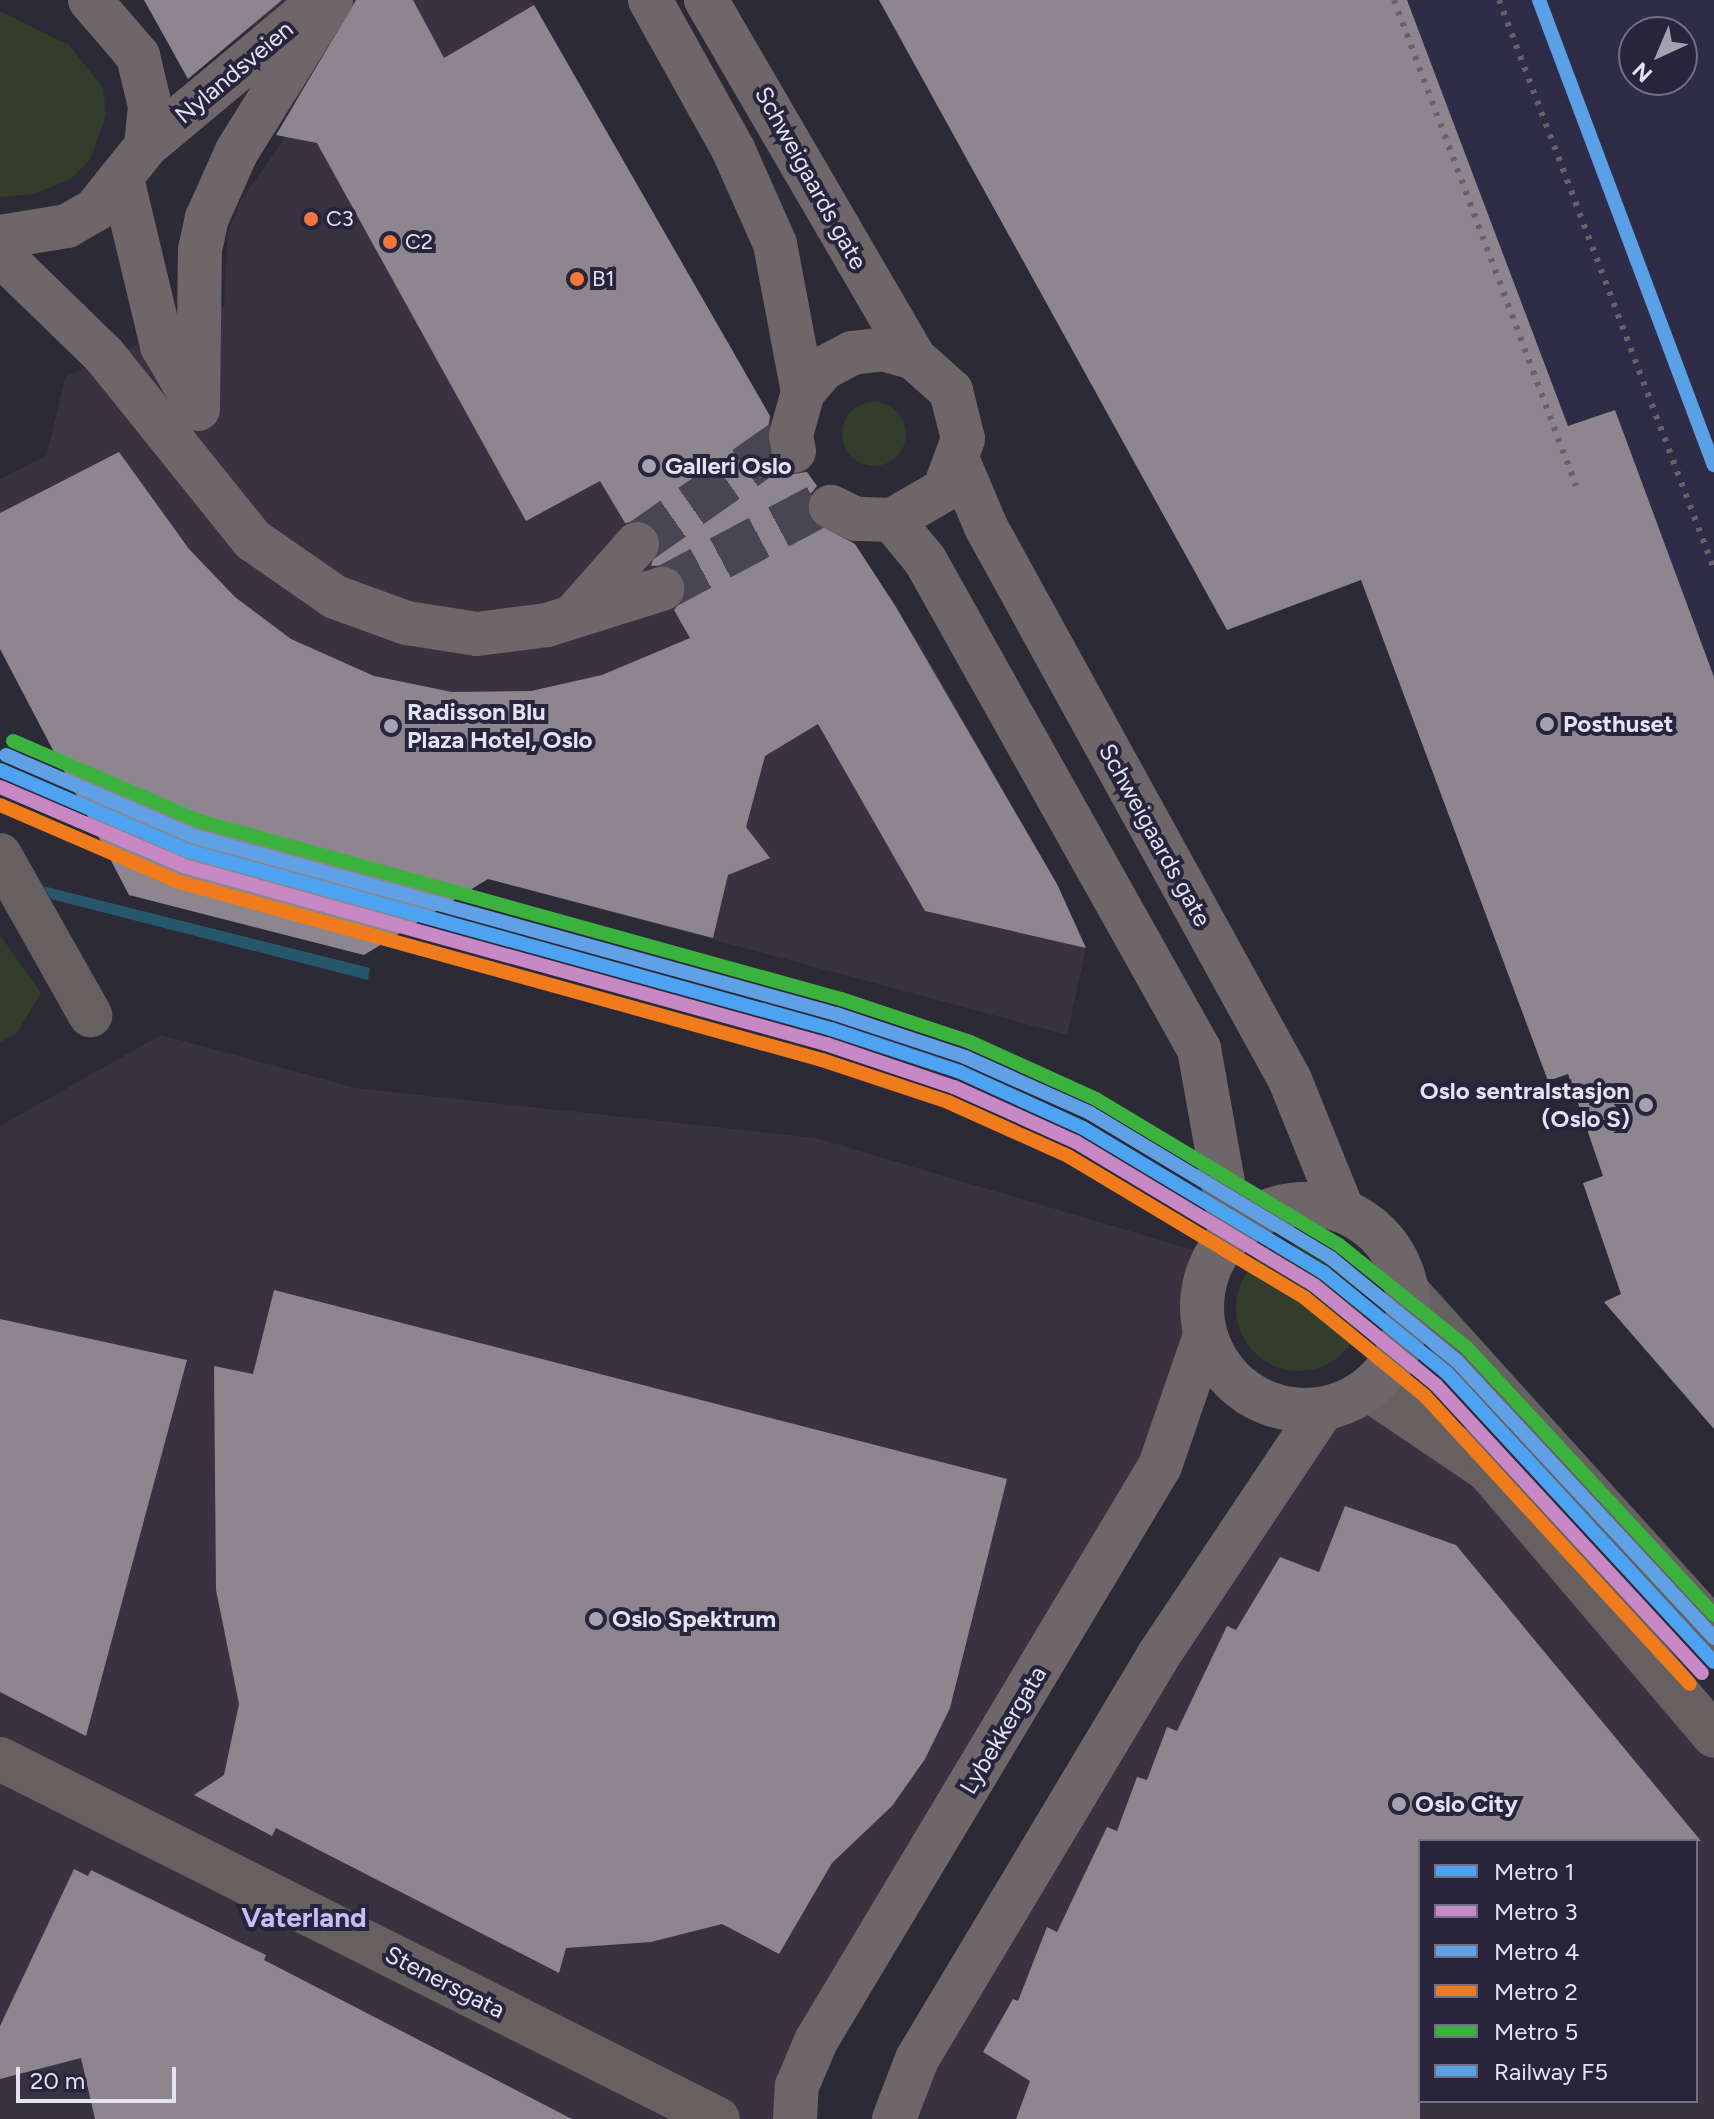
<!DOCTYPE html>
<style>
body{margin:0}
#map{position:relative;width:1714px;height:2119px;overflow:hidden;background:#2b2a36;font-family:Figtree,sans-serif}
div>[style]{position:absolute}
.commercial>*{inset:0;background:#393241}
.built>*{inset:0;background:#2f2c48}
.green>*{inset:0;background:#333d2b}
.round{border-radius:50%}
.water>*{inset:0;background:#27576a}
.building>*{inset:0;background:#8d868e}
.highway-tunnel>*{height:44px;margin-top:-22px;transform-origin:0;background:repeating-linear-gradient(90deg,#474652 0 44px,transparent 0 66px)}
.minor>*{height:44px;margin:-22px;padding:0 22px;transform-origin:22px;border-radius:22px;background:#666060}
.highway>*{height:44px;margin:-22px;padding:0 22px;transform-origin:22px;border-radius:22px;background:#6e6669}
.highway>.ring{margin:-22px;padding:0;box-sizing:content-box;background:none;border:44px solid #6e6669;border-radius:50%}
.rail>*{height:6px;margin-top:-3px;transform-origin:0;background:repeating-linear-gradient(90deg,#666266 0 4px,transparent 0 12px)}
.rail-1>*{height:14px;margin:-7px;padding:0 7px;transform-origin:7px;border-radius:7px;background:#5aa0e4}
.metro-1>*{height:14px;margin:-7px;padding:0 7px;transform-origin:7px;border-radius:7px;background:#4da2f1}
.metro-2>*{height:14px;margin:-7px;padding:0 7px;transform-origin:7px;border-radius:7px;background:#c887c5}
.metro-3>*{height:14px;margin:-7px;padding:0 7px;transform-origin:7px;border-radius:7px;background:#60a1e5}
.metro-4>*{height:14px;margin:-7px;padding:0 7px;transform-origin:7px;border-radius:7px;background:#ef7b1d}
.metro-5>*{height:14px;margin:-7px;padding:0 7px;transform-origin:7px;border-radius:7px;background:#3bb23e}
.dots>*{width:22px;height:22px;translate:-50% -50%;box-sizing:border-box;border:4px solid #27243c;border-radius:50%}
span{translate:-50% -50%;white-space:nowrap;text-align:center;line-height:1.15;-webkit-text-stroke:8px #27243c;paint-order:stroke}
.bus-label{font-size:22px;color:#e3e3f3}
.left{translate:0 -50%;text-align:left}
.street-label{font-size:24px;color:#e3e3f3}
.poi-label{font-size:24px;color:#e3e3f3;font-weight:700}
.right{translate:-100% -50%;text-align:right}
.quarter-label{font-size:28px;color:#c7bcf5;font-weight:700}
.legend{position:absolute;left:1418px;top:1839px;width:280px;height:264px;box-sizing:border-box;background:#27243c;border:2px solid #727085;margin:0;padding:10px 14px;list-style:none;font-size:24px;color:#e3e3f3}
.legend li{display:flex;align-items:center;gap:16px;height:40px}
.legend b{width:40px;border:2px solid #727085}
.north{position:absolute;left:1618px;top:16px;width:80px;height:80px;box-sizing:border-box;background:#27243c;border:2px solid #727085;border-radius:50%;rotate:224deg;font-size:22px;font-weight:700;line-height:32px;text-align:center;color:#e3e3f3}
.north::after{content:'';display:block;margin:auto;width:28px;height:36px;background:#a3a2b1;clip-path:polygon(50% 0,100% 100%,50% 72%,0 100%)}
.scale{position:absolute;left:16px;top:2067px;width:160px;height:36px;box-sizing:border-box;border:4px solid #e3e3f3;border-top:0;padding-left:10px;font-size:24px;line-height:28px;white-space:nowrap;color:#e3e3f3;-webkit-text-stroke:6px #27243c;paint-order:stroke}
</style>
<div id="map">
<div class="commercial">
<i style="clip-path:polygon(237px 0,532px 0,745px 377px,921px 646px,1057px 884px,1086px 948px,1067px 1035px,488px 879px,364px 955px,129px 895px,0 649px,0 479px,47px 455px,65px 377px,224px 306px,228px 233px,240px 202px,302px 113px)"></i>
<i style="clip-path:polygon(161px 1035px,356px 1088px,816px 1138px,1214px 1256px,1202px 1297px,1205px 1335px,795px 2119px,0 2119px,0 1126px)"></i>
<i style="clip-path:polygon(evenodd,1368px 1389px,1406px 1411px,1714px 1736px,1714px 2119px,894px 2119px,1323px 1409px,1368px 1389px,1420px 1841px,1696px 1841px,1696px 2101px,1420px 2101px,1420px 1841px)"></i>
</div>
<div class="built">
<i style="clip-path:polygon(evenodd,1382px 0,1714px 0,1714px 802px,1382px 0,1634px 32px,1682px 32px,1682px 80px,1634px 80px,1634px 32px)"></i>
</div>
<div class="green">
<i style="clip-path:polygon(0 11px,69px 45px,103px 88px,106px 115px,90px 160px,72px 178px,35px 194px,0 197px)"></i>
<i class="round" style="left:842px;top:402px;width:64px;height:64px"></i>
<i style="clip-path:polygon(0 935px,41px 993px,16px 1034px,0 1042px)"></i>
<i class="round" style="left:1236px;top:1245px;width:126px;height:126px"></i>
</div>
<div class="water">
<i style="clip-path:polygon(43px 886px,370px 968px,368px 980px,51px 899px)"></i>
</div>
<div class="building">
<i style="clip-path:polygon(144px 0,282px 0,188px 79px)"></i>
<i style="clip-path:polygon(356px 0,413px 0,444px 58px,534px 5px,770px 416px,766px 440px,775px 467px,786px 475px,807px 472px,817px 486px,808px 497px,810px 520px,855px 544px,896px 607px,1057px 884px,1086px 948px,925px 911px,818px 724px,765px 756px,746px 827px,770px 858px,728px 875px,713px 938px,488px 879px,364px 955px,129px 895px,0 649px,0 513px,119px 452px,189px 549px,235px 597px,291px 639px,374px 676px,452px 692px,531px 691px,602px 675px,690px 638px,674px 610px,686px 595px,686px 581px,668px 565px,651px 566px,660px 535px,643px 520px,625px 523px,600px 481px,526px 521px,317px 143px,276px 135px)"></i>
<i style="clip-path:polygon(879px 0,1407px 0,1568px 426px,1615px 410px,1714px 677px,1714px 1429px,1604px 1302px,1621px 1294px,1583px 1183px,1603px 1176px,1568px 1074px,1548px 1081px,1361px 580px,1227px 630px)"></i>
<i style="clip-path:polygon(274px 1290px,1007px 1479px,950px 1708px,925px 1759px,892px 1806px,832px 1863px,779px 1954px,722px 1924px,651px 1942px,566px 1948px,559px 1973px,276px 1828px,272px 1836px,194px 1795px,224px 1775px,239px 1704px,216px 1590px,214px 1366px,253px 1374px)"></i>
<i style="clip-path:polygon(0 1319px,187px 1360px,86px 1736px,0 1692px)"></i>
<i style="clip-path:polygon(1345px 1506px,1456px 1545px,1701px 1841px,1420px 1841px,1420px 2119px,1016px 2119px,1030px 2081px,983px 2052px,1013px 1999px,1018px 2001px,1047px 1927px,1057px 1932px,1107px 1827px,1117px 1831px,1137px 1777px,1147px 1780px,1167px 1727px,1177px 1731px,1227px 1626px,1236px 1630px,1280px 1557px,1319px 1572px)"></i>
<i style="clip-path:polygon(74px 1869px,88px 1876px,91px 1870px,266px 1955px,264px 1960px,572px 2119px,95px 2119px,81px 2058px,0 2079px,0 2026px)"></i>
</div>
<div class="highway-tunnel">
<i style="left:637px;top:544px;width:181px;rotate:-35.1deg"></i>
<i style="left:662px;top:589px;width:183px;rotate:-28deg"></i>
</div>
<div class="minor">
<i style="left:0;top:855px;width:184px;rotate:60.6deg"></i>
<i style="left:1407px;top:1291px;width:458px;rotate:47.9deg"></i>
<i style="left:1368px;top:1389px;width:145px;rotate:34deg"></i>
<i style="left:1488px;top:1470px;width:349px;rotate:49.6deg"></i>
<i style="left:0;top:1759px;width:803px;rotate:26.63deg"></i>
</div>
<div class="highway">
<i style="left:90px;top:0;width:74px;rotate:49.4deg"></i>
<i style="left:138px;top:56px;width:51px;rotate:76.5deg"></i>
<i style="left:150px;top:106px;width:40px;rotate:95.7deg"></i>
<i style="left:650px;top:0;width:171px;rotate:60.9deg"></i>
<i style="left:733px;top:149px;width:104px;rotate:66.1deg"></i>
<i style="left:775px;top:244px;width:151px;rotate:79.3deg"></i>
<i style="left:706px;top:0;width:414px;rotate:59.8deg"></i>
<i style="left:123px;top:183px;width:168px;rotate:76.5deg"></i>
<i style="left:162px;top:346px;width:69px;rotate:59.7deg"></i>
<i style="left:0;top:237px;width:68px;rotate:-9.3deg"></i>
<i style="left:67px;top:226px;width:32px;rotate:-30deg"></i>
<i style="left:95px;top:210px;width:82px;rotate:-51.4deg"></i>
<i style="left:146px;top:146px;width:219px;rotate:-39.8deg"></i>
<i style="left:0;top:254px;width:145px;rotate:44.2deg"></i>
<i style="left:104px;top:355px;width:238px;rotate:51.2deg"></i>
<i style="left:253px;top:540px;width:100px;rotate:34.8deg"></i>
<i style="left:335px;top:597px;width:77px;rotate:19.9deg"></i>
<i style="left:407px;top:623px;width:71px;rotate:8.9deg"></i>
<i style="left:477px;top:634px;width:71px;rotate:-7.3deg"></i>
<i style="left:547px;top:625px;width:121px;rotate:-17.4deg"></i>
<i style="left:198px;top:409px;width:159px;rotate:-89.3deg"></i>
<i style="left:200px;top:250px;width:33px;rotate:-78deg"></i>
<i style="left:207px;top:218px;width:73px;rotate:-65.9deg"></i>
<i style="left:237px;top:151px;width:178px;rotate:-58.1deg"></i>
<i style="left:794px;top:451px;width:16px;rotate:-101deg"></i>
<i style="left:791px;top:435px;width:45px;rotate:-74.4deg"></i>
<i style="left:803px;top:392px;width:32px;rotate:-49deg"></i>
<i style="left:824px;top:368px;width:32px;rotate:-28deg"></i>
<i style="left:852px;top:353px;width:31px;rotate:-7deg"></i>
<i style="left:883px;top:349px;width:32px;rotate:16deg"></i>
<i style="left:914px;top:358px;width:50px;rotate:41.7deg"></i>
<i style="left:951px;top:391px;width:49px;rotate:76deg"></i>
<i style="left:963px;top:439px;width:54px;rotate:110.4deg"></i>
<i style="left:944px;top:490px;width:60px;rotate:150deg"></i>
<i style="left:892px;top:520px;width:36px;rotate:-178deg"></i>
<i style="left:856px;top:519px;width:28px;rotate:-154deg"></i>
<i style="left:959px;top:463px;width:69px;rotate:67.1deg"></i>
<i style="left:986px;top:527px;width:631px;rotate:61.2deg"></i>
<i style="left:1290px;top:1080px;width:141px;rotate:68deg"></i>
<i style="left:892px;top:520px;width:52px;rotate:50.5deg"></i>
<i style="left:925px;top:560px;width:561px;rotate:60.74deg"></i>
<i style="left:1199px;top:1049px;width:187px;rotate:79.8deg"></i>
<i style="left:576px;top:613px;width:92px;rotate:-48.5deg"></i>
<i class="ring" style="left:1202px;top:1204px;width:162px;height:162px"></i>
<i style="left:795px;top:2119px;width:33px;rotate:-87deg"></i>
<i style="left:797px;top:2086px;width:49px;rotate:-67.1deg"></i>
<i style="left:816px;top:2041px;width:670px;rotate:-59.11deg"></i>
<i style="left:1160px;top:1466px;width:139px;rotate:-71deg"></i>
<i style="left:894px;top:2119px;width:64px;rotate:-69deg"></i>
<i style="left:917px;top:2059px;width:470px;rotate:-59.1deg"></i>
<i style="left:1158px;top:1656px;width:297px;rotate:-56.3deg"></i>
</div>
<div class="rail">
<i style="left:1394px;top:0;width:519px;rotate:69.47deg"></i>
<i style="left:1499px;top:0;width:608px;rotate:69.3deg"></i>
</div>
<div class="rail-1">
<i style="left:1539px;top:0;width:497px;rotate:69.4deg"></i>
</div>
<div class="metro-1">
<i style="left:0;top:770px;width:205px;rotate:23.3deg"></i>
<i style="left:188px;top:851px;width:667px;rotate:15.47deg"></i>
<i style="left:831px;top:1029px;width:136px;rotate:18.4deg"></i>
<i style="left:960px;top:1072px;width:135px;rotate:24.5deg"></i>
<i style="left:1083px;top:1128px;width:280px;rotate:31deg"></i>
<i style="left:1323px;top:1272px;width:160px;rotate:39.2deg"></i>
<i style="left:1447px;top:1373px;width:393px;rotate:47.3deg"></i>
</div>
<div class="metro-2">
<i style="left:0;top:787px;width:200px;rotate:23.2deg"></i>
<i style="left:184px;top:866px;width:666px;rotate:15.5deg"></i>
<i style="left:826px;top:1044px;width:135px;rotate:18.6deg"></i>
<i style="left:954px;top:1087px;width:134px;rotate:24.3deg"></i>
<i style="left:1076px;top:1142px;width:278px;rotate:31deg"></i>
<i style="left:1314px;top:1285px;width:158px;rotate:39.3deg"></i>
<i style="left:1436px;top:1385px;width:392px;rotate:47.3deg"></i>
</div>
<div class="metro-3">
<i style="left:6px;top:755px;width:204px;rotate:23.4deg"></i>
<i style="left:193px;top:836px;width:667px;rotate:15.47deg"></i>
<i style="left:836px;top:1014px;width:136px;rotate:18.4deg"></i>
<i style="left:965px;top:1057px;width:137px;rotate:24.1deg"></i>
<i style="left:1090px;top:1113px;width:281px;rotate:31deg"></i>
<i style="left:1331px;top:1258px;width:163px;rotate:39.3deg"></i>
<i style="left:1457px;top:1361px;width:378px;rotate:47.1deg"></i>
</div>
<div class="metro-4">
<i style="left:0;top:805px;width:195px;rotate:23.3deg"></i>
<i style="left:179px;top:882px;width:667px;rotate:15.47deg"></i>
<i style="left:822px;top:1060px;width:133px;rotate:18.4deg"></i>
<i style="left:948px;top:1102px;width:132px;rotate:24.2deg"></i>
<i style="left:1068px;top:1156px;width:276px;rotate:30.9deg"></i>
<i style="left:1305px;top:1298px;width:155px;rotate:39.2deg"></i>
<i style="left:1425px;top:1396px;width:391px;rotate:47.4deg"></i>
</div>
<div class="metro-5">
<i style="left:13px;top:741px;width:202px;rotate:23.3deg"></i>
<i style="left:199px;top:821px;width:666px;rotate:15.5deg"></i>
<i style="left:841px;top:999px;width:136px;rotate:18.4deg"></i>
<i style="left:970px;top:1042px;width:138px;rotate:24.3deg"></i>
<i style="left:1096px;top:1099px;width:283px;rotate:31deg"></i>
<i style="left:1339px;top:1245px;width:164px;rotate:38.8deg"></i>
<i style="left:1467px;top:1348px;width:364px;rotate:47.2deg"></i>
</div>
<div class="dots">
<i style="left:311px;top:219px;background:#f5763a"></i>
<i style="left:390px;top:242px;background:#f5763a"></i>
<i style="left:577px;top:279px;background:#f5763a"></i>
<i style="left:649px;top:466px;background:#a3a2b1"></i>
<i style="left:1547px;top:724px;background:#a3a2b1"></i>
<i style="left:391px;top:726px;background:#a3a2b1"></i>
<i style="left:1646px;top:1105px;background:#a3a2b1"></i>
<i style="left:596px;top:1619px;background:#a3a2b1"></i>
<i style="left:1399px;top:1804px;background:#a3a2b1"></i>
</div>
<div class="bus-label">
<span class="left" style="left:326px;top:219px">C3</span>
<span class="left" style="left:405px;top:242px">C2</span>
<span class="left" style="left:592px;top:279px">B1</span>
</div>
<div class="street-label">
<span style="left:234px;top:72px;rotate:-40deg">Nylandsveien</span>
<span style="left:811px;top:178px;rotate:61deg">Schweigaards gate</span>
<span style="left:1155px;top:835px;rotate:61deg">Schweigaards gate</span>
<span style="left:1003px;top:1730px;rotate:-59deg">Lybekkergata</span>
<span style="left:445px;top:1982px;rotate:27deg">Stenersgata</span>
</div>
<div class="poi-label">
<span class="left" style="left:665px;top:466px">Galleri Oslo</span>
<span class="left" style="left:407px;top:726px">Radisson Blu<br>Plaza Hotel, Oslo</span>
<span class="left" style="left:1563px;top:724px">Posthuset</span>
<span class="right" style="left:1630px;top:1105px">Oslo sentralstasjon<br>(Oslo S)</span>
<span class="left" style="left:612px;top:1619px">Oslo Spektrum</span>
<span class="left" style="left:1415px;top:1804px">Oslo City</span>
</div>
<div class="quarter-label">
<span style="left:304px;top:1917px">Vaterland</span>
</div>
<ul class="legend">
<li><b style="height:10px;background:#4da2f1"></b>Metro 1</li>
<li><b style="height:10px;background:#c887c5"></b>Metro 3</li>
<li><b style="height:10px;background:#60a1e5"></b>Metro 4</li>
<li><b style="height:10px;background:#ef7b1d"></b>Metro 2</li>
<li><b style="height:10px;background:#3bb23e"></b>Metro 5</li>
<li><b style="height:10px;background:#5aa0e4"></b>Railway F5</li>
</ul>
<div class="north">N</div>
<div class="scale">20 m</div>
</div>
